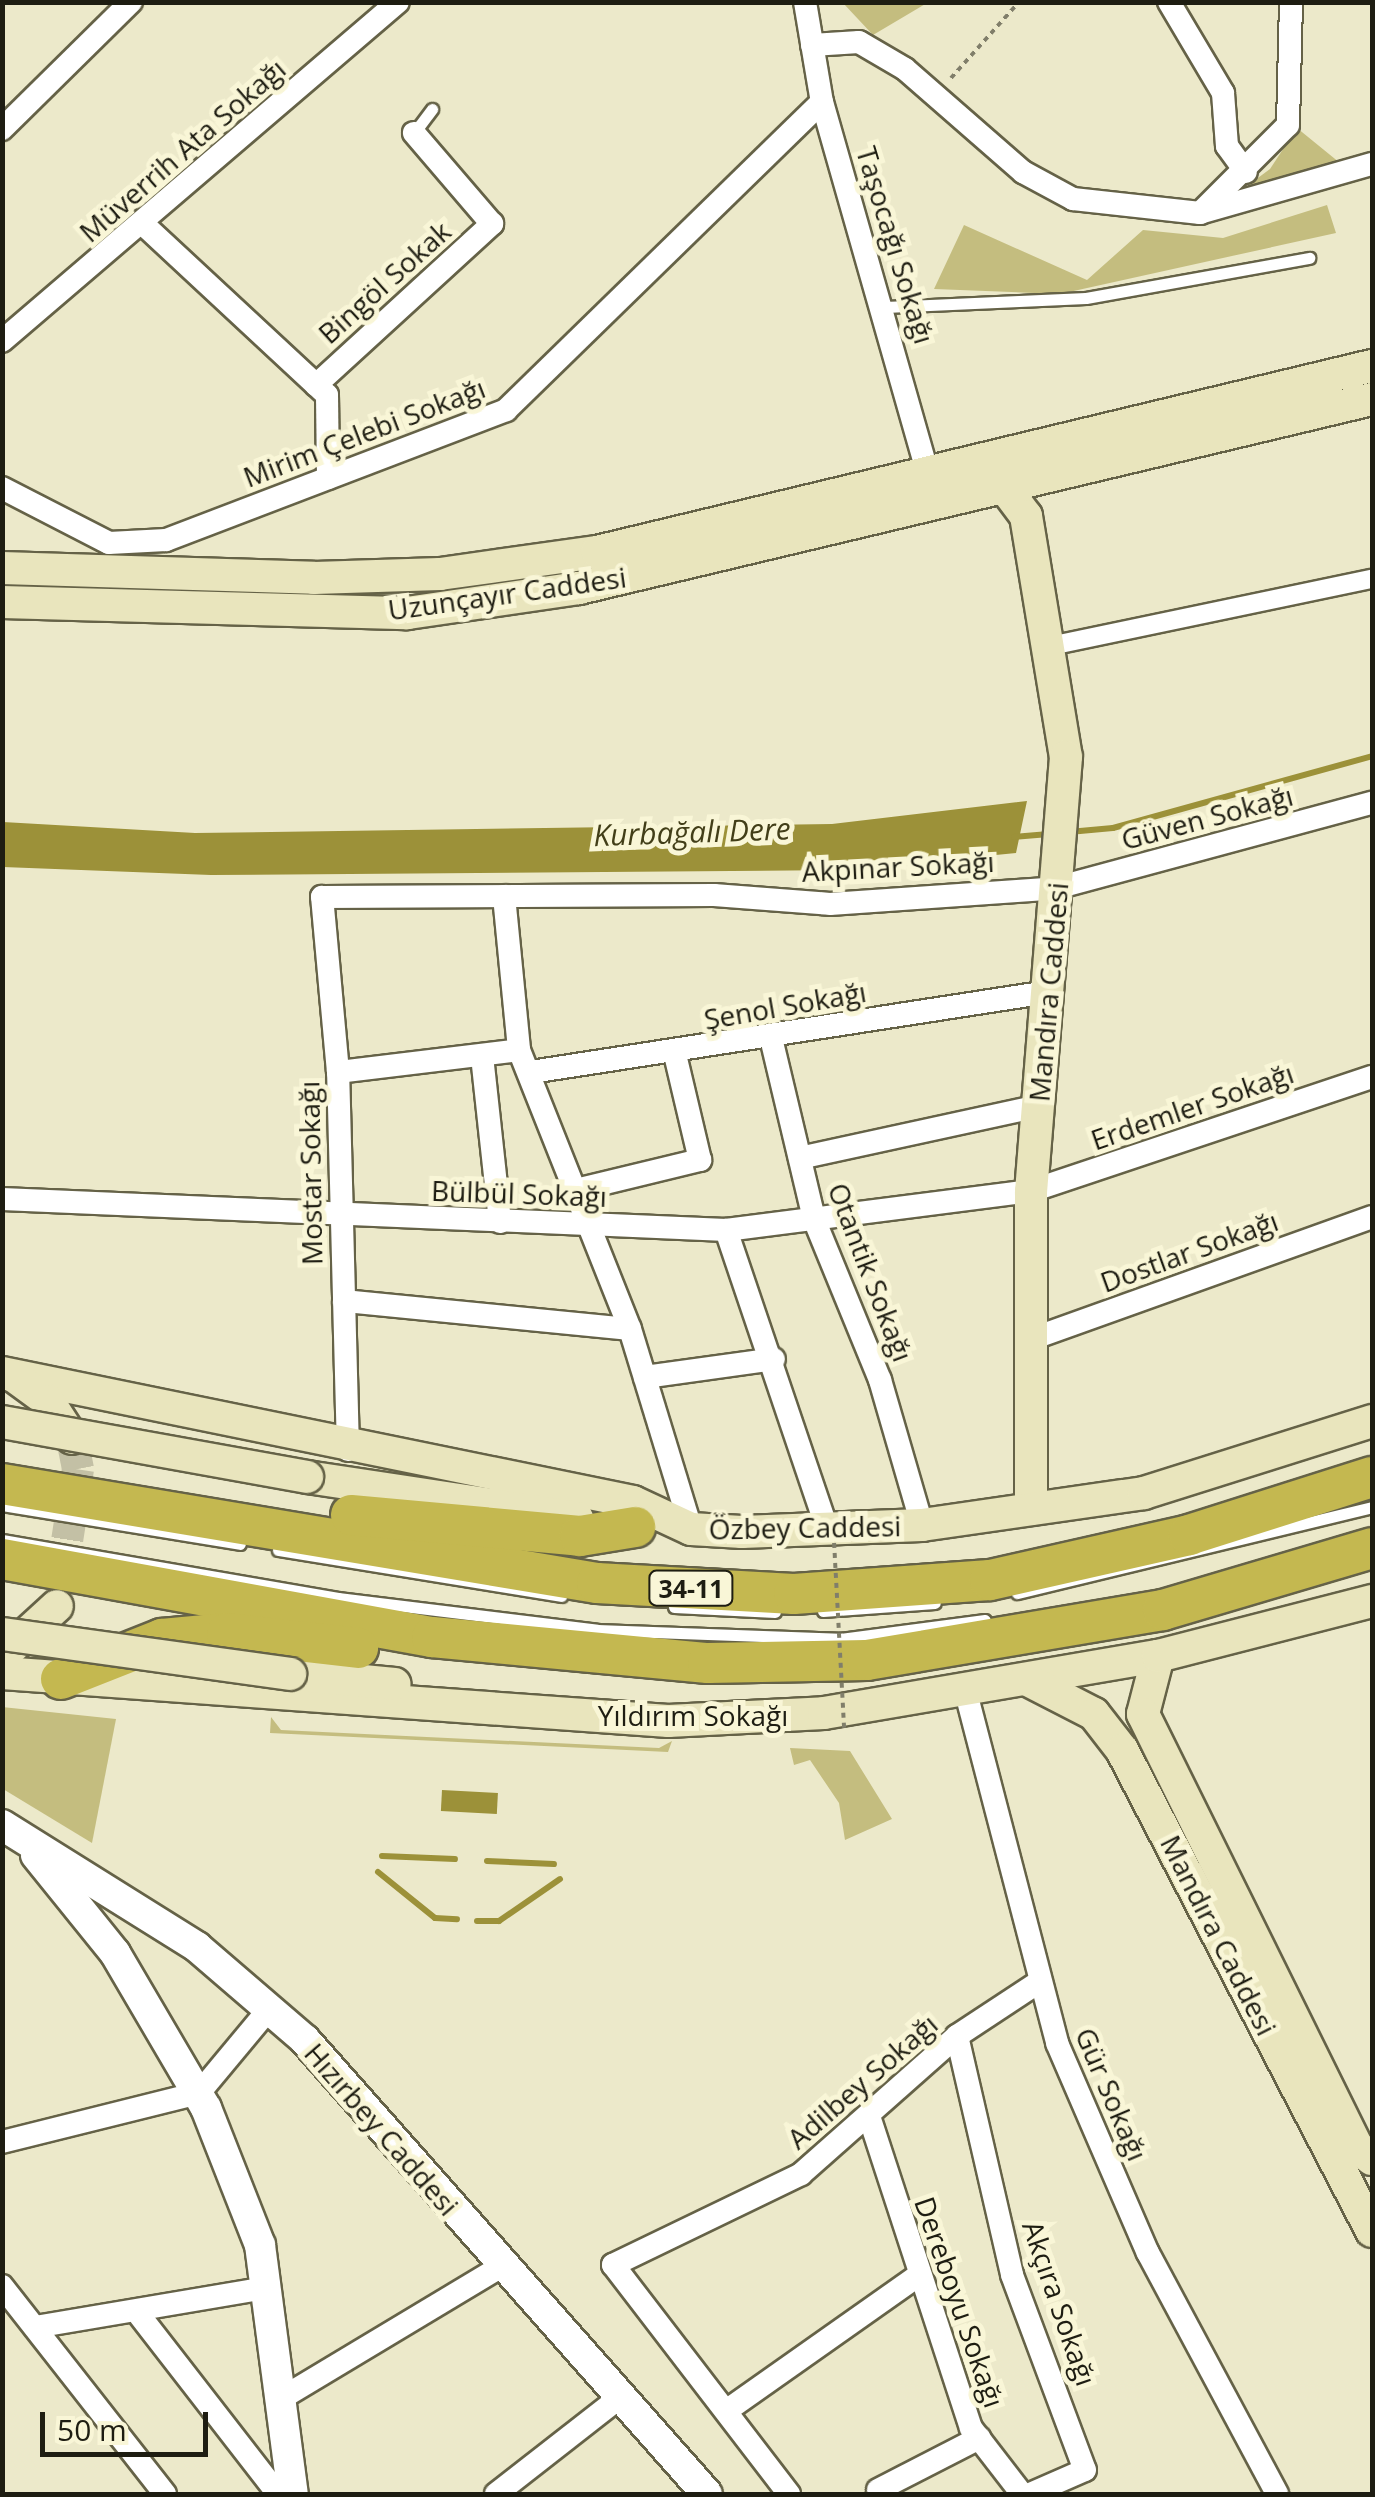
<!DOCTYPE html>
<meta charset="utf-8">
<style>
body{margin:0}
#map{position:relative;width:1375px;height:2497px;overflow:hidden;background:#ece9ca;font-family:"Open Sans",sans-serif}
div>[style]{position:absolute}
.green>*{inset:0;background:#c4bd7f}
.water>*{inset:0;background:#9c9139;transform-origin:0 0}
.stream>*{height:6px;margin:-3px;padding:0 3px;transform-origin:3px;border-radius:3px;background:#9c9139}
.secondary-tunnel>*{height:32px;margin-top:-16px;transform-origin:0;background:repeating-linear-gradient(90deg,#c3c0a5 0 32px,transparent 0 48px)}
.path>*{height:4px;margin-top:-2px;transform-origin:0;background:repeating-linear-gradient(90deg,#807e6a 0 5px,transparent 0 10px)}
.roads{filter:drop-shadow(2px 0 #656247) drop-shadow(-2px 0 #656247) drop-shadow(0 2px #656247) drop-shadow(0 -2px #656247)}
.service>*{height:11px;margin:-5.5px;padding:0 5.5px;transform-origin:5.5px;border-radius:5.5px;background:#fff}
.pedestrian>*{height:18px;margin:-9px;padding:0 9px;transform-origin:9px;border-radius:9px;background:#fff}
.minor>*{height:22px;margin:-11px;padding:0 11px;transform-origin:11px;border-radius:11px;background:#fff}
.tertiary>*{height:30px;margin:-15px;padding:0 15px;transform-origin:15px;border-radius:15px;background:#fff}
.secondary>*{height:32px;margin:-16px;padding:0 16px;transform-origin:16px;border-radius:16px;background:#e9e5bd}
.trunk>*{height:40px;margin:-20px;padding:0 20px;transform-origin:20px;border-radius:20px;background:#c4b850}
.path-bridge>*{height:4px;margin-top:-2px;transform-origin:0;background:repeating-linear-gradient(90deg,#807e6a 0 5px,transparent 0 10px)}
.bridges{filter:drop-shadow(2px 0 #656247) drop-shadow(-2px 0 #656247) drop-shadow(0 2px #656247) drop-shadow(0 -2px #656247)}
.secondary-bridge>*{height:32px;margin:-16px;padding:0 16px;transform-origin:16px;border-radius:16px;background:#e9e5bd}
span{translate:-50% -50%;white-space:nowrap;text-align:center;line-height:1.15;-webkit-text-stroke:10px #f9f6d7;paint-order:stroke}
.shield-label span{padding:2px 8px;background:#f9f6d7;border:2px solid;border-radius:8px;-webkit-text-stroke-width:0}
.shield-label{font-size:25px;color:#1e1d12;font-weight:700}
.street-label{font-size:28px;color:#1e1d12}
.water-label{font-size:30px;color:#423e18;font-style:italic}
.frame{position:absolute;inset:0;border:5px solid #1e1d12;pointer-events:none}
.scale{position:absolute;left:40px;top:2412px;width:168px;height:45px;box-sizing:border-box;border:5px solid #1e1d12;border-top:0;padding-left:12px;font-size:30px;line-height:35px;white-space:nowrap;color:#1e1d12;-webkit-text-stroke:8px #f9f6d7;paint-order:stroke}
</style>
<div id="map">
<div class="green">
<i style="clip-path:polygon(843px 3px,927px 3px,873px 35px)"></i>
<i style="clip-path:polygon(1297px 128px,1340px 163px,1243px 189px,1270px 169px)"></i>
<i style="clip-path:polygon(1327px 205px,1336px 233px,1060px 294px,934px 289px,964px 225px,1087px 280px,1143px 230px,1223px 238px)"></i>
<i style="clip-path:polygon(2px 1707px,116px 1719px,92px 1843px,3px 1789px)"></i>
<i style="clip-path:polygon(271px 1717px,281px 1730px,659px 1748px,672px 1741px,668px 1752px,270px 1733px)"></i>
<i style="clip-path:polygon(790px 1748px,850px 1751px,892px 1819px,845px 1840px,839px 1803px,810px 1760px,794px 1765px)"></i>
</div>
<div class="water">
<i style="clip-path:polygon(1027px 801px,1016px 853px,844px 870px,211px 875px,3px 867px,3px 822px,195px 833px,832px 824px)"></i>
<i style="left:442px;top:1790px;width:56px;height:21px;rotate:3deg"></i>
</div>
<div class="stream">
<i style="left:1069px;top:832px;width:44px;rotate:-5.2deg"></i>
<i style="left:1113px;top:828px;width:269px;rotate:-15.5deg"></i>
<i style="left:1014px;top:837px;width:38px;rotate:-5deg"></i>
<i style="left:382px;top:1856px;width:73px;rotate:2.4deg"></i>
<i style="left:487px;top:1861px;width:67px;rotate:2.6deg"></i>
<i style="left:378px;top:1872px;width:73px;rotate:38.9deg"></i>
<i style="left:435px;top:1918px;width:22px;rotate:3deg"></i>
<i style="left:477px;top:1921px;width:22px"></i>
<i style="left:499px;top:1921px;width:74px;rotate:-34.5deg"></i>
</div>
<div class="secondary-tunnel">
<i style="left:60px;top:1587px;width:119px;rotate:-81.3deg"></i>
<i style="left:78px;top:1469px;width:32px;rotate:-101deg"></i>
</div>
<div class="path">
<i style="left:951px;top:78px;width:102px;rotate:-48.2deg"></i>
</div>
<div class="roads">
<div class="service">
<i style="left:414px;top:133px;width:30px;rotate:-53deg"></i>
<i style="left:885px;top:307px;width:201px;rotate:-2.6deg"></i>
<i style="left:1086px;top:298px;width:227px;rotate:-10.2deg"></i>
<i style="left:2px;top:1505px;width:241px;rotate:9.3deg"></i>
<i style="left:2px;top:1540px;width:341px;rotate:9.8deg"></i>
<i style="left:338px;top:1598px;width:261px;rotate:7deg"></i>
<i style="left:597px;top:1630px;width:242px;rotate:2.1deg"></i>
<i style="left:839px;top:1639px;width:147px;rotate:-7.4deg"></i>
<i style="left:278px;top:1550px;width:287px;rotate:9.2deg"></i>
<i style="left:1017px;top:1593px;width:365px;rotate:-13.6deg"></i>
<i style="left:674px;top:1607px;width:101px;rotate:2.8deg"></i>
<i style="left:823px;top:1611px;width:112px;rotate:-4.1deg"></i>
</div>
<div class="pedestrian">
<i style="left:1050px;top:646px;width:329px;rotate:-11.8deg"></i>
</div>
<div class="minor">
<i style="left:805px;top:2px;width:101px;rotate:80.4deg"></i>
<i style="left:822px;top:102px;width:400px;rotate:74.1deg"></i>
<i style="left:1169px;top:2px;width:106px;rotate:59.3deg"></i>
<i style="left:1223px;top:93px;width:53px;rotate:85.7deg"></i>
<i style="left:1227px;top:146px;width:32px;rotate:54deg"></i>
<i style="left:812px;top:45px;width:47px;rotate:-3.7deg"></i>
<i style="left:859px;top:42px;width:53px;rotate:30.4deg"></i>
<i style="left:905px;top:69px;width:157px;rotate:41.1deg"></i>
<i style="left:1023px;top:172px;width:57px;rotate:28.4deg"></i>
<i style="left:1073px;top:199px;width:128px;rotate:6.3deg"></i>
<i style="left:1200px;top:213px;width:124px;rotate:-45deg"></i>
<i style="left:1288px;top:125px;width:123px;rotate:-88.6deg"></i>
<i style="left:2px;top:129px;width:181px;rotate:-44.6deg"></i>
<i style="left:1203px;top:212px;width:176px;rotate:-15.9deg"></i>
<i style="left:143px;top:224px;width:251px;rotate:42.9deg"></i>
<i style="left:327px;top:395px;width:83px;rotate:89.3deg"></i>
<i style="left:2px;top:341px;width:521px;rotate:-40.57deg"></i>
<i style="left:316px;top:385px;width:239px;rotate:-42.5deg"></i>
<i style="left:492px;top:224px;width:120px;rotate:-130.6deg"></i>
<i style="left:2px;top:488px;width:120px;rotate:27.2deg"></i>
<i style="left:109px;top:543px;width:57px;rotate:-3deg"></i>
<i style="left:166px;top:540px;width:364px;rotate:-20.9deg"></i>
<i style="left:506px;top:410px;width:441px;rotate:-44.3deg"></i>
<i style="left:504px;top:896px;width:155px;rotate:84.4deg"></i>
<i style="left:519px;top:1050px;width:300px;rotate:68.3deg"></i>
<i style="left:630px;top:1329px;width:209px;rotate:73deg"></i>
<i style="left:771px;top:1038px;width:186px;rotate:76.6deg"></i>
<i style="left:814px;top:1219px;width:174px;rotate:67.7deg"></i>
<i style="left:880px;top:1380px;width:151px;rotate:73.8deg"></i>
<i style="left:482px;top:1056px;width:167px;rotate:83.8deg"></i>
<i style="left:338px;top:1072px;width:182px;rotate:-6.9deg"></i>
<i style="left:531px;top:1072px;width:523px;rotate:-8.8deg"></i>
<i style="left:800px;top:1158px;width:244px;rotate:-12.3deg"></i>
<i style="left:576px;top:1190px;width:128px;rotate:-13.6deg"></i>
<i style="left:700px;top:1160px;width:109px;rotate:-103.3deg"></i>
<i style="left:2px;top:1199px;width:725px;rotate:2.45deg"></i>
<i style="left:726px;top:1230px;width:307px;rotate:-7.3deg"></i>
<i style="left:1031px;top:1191px;width:360px;rotate:-18.5deg"></i>
<i style="left:726px;top:1230px;width:319px;rotate:71.3deg"></i>
<i style="left:344px;top:1301px;width:287px;rotate:5.6deg"></i>
<i style="left:1026px;top:1341px;width:368px;rotate:-19.7deg"></i>
<i style="left:645px;top:1377px;width:130px;rotate:-7.9deg"></i>
<i style="left:348px;top:1450px;width:378px;rotate:-91.5deg"></i>
<i style="left:338px;top:1072px;width:176px;rotate:-95.2deg"></i>
<i style="left:322px;top:897px;width:392px;rotate:-0.3deg"></i>
<i style="left:714px;top:895px;width:116px;rotate:4.4deg"></i>
<i style="left:830px;top:904px;width:227px;rotate:-4deg"></i>
<i style="left:1056px;top:888px;width:327px;rotate:-15.1deg"></i>
<i style="left:965px;top:1689px;width:366px;rotate:75.4deg"></i>
<i style="left:1057px;top:2043px;width:229px;rotate:66.6deg"></i>
<i style="left:1148px;top:2253px;width:273px;rotate:61.8deg"></i>
<i style="left:957px;top:2036px;width:245px;rotate:77deg"></i>
<i style="left:1012px;top:2275px;width:208px;rotate:69.5deg"></i>
<i style="left:1085px;top:2470px;width:60px;rotate:156.4deg"></i>
<i style="left:869px;top:2116px;width:328px;rotate:71.9deg"></i>
<i style="left:971px;top:2428px;width:83px;rotate:52.3deg"></i>
<i style="left:2px;top:2142px;width:203px;rotate:-14deg"></i>
<i style="left:199px;top:2093px;width:109px;rotate:-50.2deg"></i>
<i style="left:2px;top:2286px;width:264px;rotate:51.9deg"></i>
<i style="left:140px;top:2316px;width:225px;rotate:52.2deg"></i>
<i style="left:35px;top:2327px;width:234px;rotate:-9.6deg"></i>
<i style="left:287px;top:2395px;width:251px;rotate:-31deg"></i>
<i style="left:729px;top:2409px;width:228px;rotate:-35.2deg"></i>
<i style="left:878px;top:2490px;width:114px;rotate:-27.2deg"></i>
<i style="left:496px;top:2494px;width:157px;rotate:-38deg"></i>
<i style="left:789px;top:2494px;width:289px;rotate:-127.5deg"></i>
<i style="left:613px;top:2265px;width:209px;rotate:-25.8deg"></i>
<i style="left:801px;top:2174px;width:208px;rotate:-41.5deg"></i>
<i style="left:957px;top:2036px;width:95px;rotate:-33.4deg"></i>
</div>
<div class="tertiary">
<i style="left:2px;top:1825px;width:230px;rotate:32deg"></i>
<i style="left:197px;top:1947px;width:143px;rotate:40.7deg"></i>
<i style="left:305px;top:2040px;width:606px;rotate:48.48deg"></i>
<i style="left:36px;top:1855px;width:126px;rotate:51.1deg"></i>
<i style="left:115px;top:1953px;width:180px;rotate:59.6deg"></i>
<i style="left:206px;top:2108px;width:147px;rotate:68.5deg"></i>
<i style="left:260px;top:2245px;width:251px;rotate:82.5deg"></i>
</div>
<div class="secondary">
<i style="left:993px;top:472px;width:55px;rotate:53.1deg"></i>
<i style="left:1026px;top:516px;width:244px;rotate:80.6deg"></i>
<i style="left:1066px;top:757px;width:435px;rotate:94.6deg"></i>
<i style="left:1031px;top:1191px;width:318px;rotate:90deg"></i>
<i style="left:2px;top:568px;width:312px;rotate:1.8deg"></i>
<i style="left:314px;top:578px;width:126px;rotate:-1.8deg"></i>
<i style="left:440px;top:574px;width:159px;rotate:-8deg"></i>
<i style="left:597px;top:552px;width:797px;rotate:-13.5deg"></i>
<i style="left:2px;top:602px;width:405px;rotate:1.6deg"></i>
<i style="left:407px;top:613px;width:174px;rotate:-8.3deg"></i>
<i style="left:579px;top:588px;width:815px;rotate:-13.41deg"></i>
<i style="left:2px;top:1373px;width:644px;rotate:11.55deg"></i>
<i style="left:633px;top:1502px;width:64px;rotate:25deg"></i>
<i style="left:691px;top:1529px;width:51px;rotate:3.4deg"></i>
<i style="left:742px;top:1532px;width:180px;rotate:-2.2deg"></i>
<i style="left:922px;top:1525px;width:224px;rotate:-8.2deg"></i>
<i style="left:1144px;top:1493px;width:239px;rotate:-17.5deg"></i>
<i style="left:14px;top:1376px;width:42px;rotate:36.3deg"></i>
<i style="left:48px;top:1401px;width:44px;rotate:57deg"></i>
<i style="left:307px;top:1477px;width:273px;rotate:8.6deg"></i>
<i style="left:11px;top:1648px;width:62px;rotate:-42.4deg"></i>
<i style="left:1158px;top:1656px;width:60px;rotate:104.5deg"></i>
<i style="left:1143px;top:1714px;width:483px;rotate:63.7deg"></i>
<i style="left:1357px;top:2147px;width:19px;rotate:39deg"></i>
<i style="left:2px;top:1673px;width:668px;rotate:4.12deg"></i>
<i style="left:668px;top:1721px;width:156px;rotate:-2.9deg"></i>
<i style="left:824px;top:1713px;width:339px;rotate:-9.7deg"></i>
<i style="left:1158px;top:1656px;width:221px;rotate:-14.4deg"></i>
<i style="left:290px;top:1674px;width:105px;rotate:5.4deg"></i>
<i style="left:1026px;top:1679px;width:76px;rotate:27.2deg"></i>
<i style="left:1094px;top:1714px;width:46px;rotate:52.1deg"></i>
<i style="left:1122px;top:1750px;width:542px;rotate:62.54deg"></i>
</div>
<div class="trunk">
<i style="left:2px;top:1484px;width:603px;rotate:9.45deg"></i>
<i style="left:597px;top:1583px;width:197px;rotate:3.2deg"></i>
<i style="left:794px;top:1594px;width:196px;rotate:-4.1deg"></i>
<i style="left:990px;top:1580px;width:204px;rotate:-12.7deg"></i>
<i style="left:1189px;top:1535px;width:192px;rotate:-17.6deg"></i>
<i style="left:351px;top:1515px;width:230px;rotate:5.2deg"></i>
<i style="left:580px;top:1536px;width:56px;rotate:-9.3deg"></i>
<i style="left:2px;top:1559px;width:437px;rotate:10.3deg"></i>
<i style="left:432px;top:1637px;width:277px;rotate:5.4deg"></i>
<i style="left:708px;top:1663px;width:159px;rotate:-1.1deg"></i>
<i style="left:867px;top:1660px;width:300px;rotate:-9.6deg"></i>
<i style="left:1163px;top:1610px;width:218px;rotate:-16.5deg"></i>
<i style="left:61px;top:1679px;width:109px;rotate:-21.6deg"></i>
<i style="left:162px;top:1639px;width:65px;rotate:-5.3deg"></i>
<i style="left:227px;top:1633px;width:132px;rotate:6.5deg"></i>
</div>
</div>
<div class="path-bridge">
<i style="left:833px;top:1523px;width:206px;rotate:86.9deg"></i>
</div>
<div class="bridges">
<div class="secondary-bridge">
<i style="left:2px;top:1422px;width:310px;rotate:10.2deg"></i>
<i style="left:2px;top:1634px;width:291px;rotate:7.9deg"></i>
</div>
</div>
<div class="shield-label">
<span style="left:691px;top:1588px">34-11</span>
</div>
<div class="street-label">
<span style="left:182px;top:150px;rotate:-41deg">Müverrih Ata Sokağı</span>
<span style="left:896px;top:245px;rotate:73deg">Taşocağı Sokağı</span>
<span style="left:384px;top:282px;rotate:-42deg">Bingöl Sokak</span>
<span style="left:364px;top:432px;rotate:-21deg">Mirim Çelebi Sokağı</span>
<span style="left:507px;top:593px;rotate:-8deg">Uzunçayır Caddesi</span>
<span style="left:1207px;top:817px;rotate:-15deg">Güven Sokağı</span>
<span style="left:898px;top:866px;rotate:-3deg">Akpınar Sokağı</span>
<span style="left:1048px;top:992px;rotate:-85deg">Mandıra Caddesi</span>
<span style="left:785px;top:1005px;rotate:-10deg">Şenol Sokağı</span>
<span style="left:1192px;top:1106px;rotate:-19deg">Erdemler Sokağı</span>
<span style="left:310px;top:1173px;rotate:-91deg">Mostar Sokağı</span>
<span style="left:519px;top:1193px;rotate:2deg">Bülbül Sokağı</span>
<span style="left:1189px;top:1251px;rotate:-20deg">Dostlar Sokağı</span>
<span style="left:871px;top:1272px;rotate:69deg">Otantik Sokağı</span>
<span style="left:805px;top:1527px;rotate:-1deg">Özbey Caddesi</span>
<span style="left:693px;top:1715px">Yıldırım Sokağı</span>
<span style="left:1219px;top:1935px;rotate:63deg">Mandıra Caddesi</span>
<span style="left:862px;top:2081px;rotate:-41deg">Adilbey Sokağı</span>
<span style="left:1112px;top:2094px;rotate:67deg">Gür Sokağı</span>
<span style="left:382px;top:2129px;rotate:49deg">Hızırbey Caddesi</span>
<span style="left:960px;top:2302px;rotate:71deg">Dereboyu Sokağı</span>
<span style="left:1060px;top:2303px;rotate:71deg">Akçıra Sokağı</span>
</div>
<div class="water-label">
<span style="left:692px;top:832px;rotate:-2deg">Kurbağalı Dere</span>
</div>
<div class="frame"></div>
<div class="scale">50 m</div>
</div>
